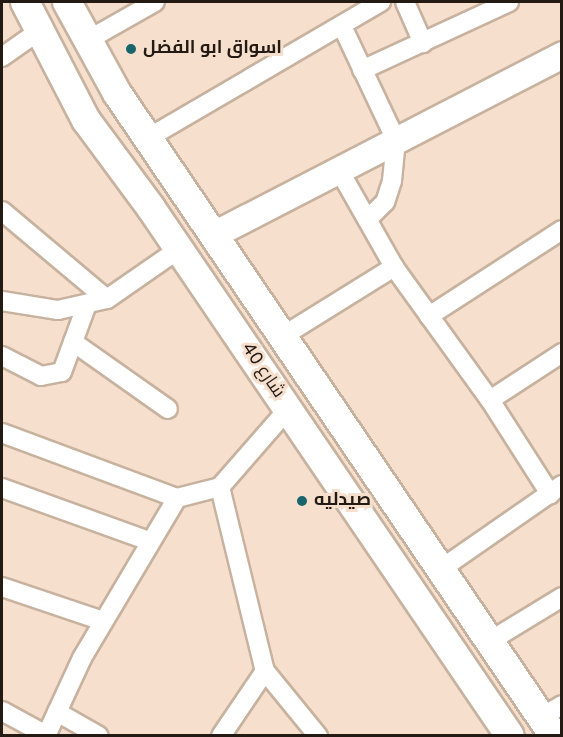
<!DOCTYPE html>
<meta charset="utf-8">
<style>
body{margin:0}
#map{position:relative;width:563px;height:737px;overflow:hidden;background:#f6e0cd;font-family:Overpass,Cairo,sans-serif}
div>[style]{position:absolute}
.roads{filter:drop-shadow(2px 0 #c7b29f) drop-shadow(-2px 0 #c7b29f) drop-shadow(0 2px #c7b29f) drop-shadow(0 -2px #c7b29f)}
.street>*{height:18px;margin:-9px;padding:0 9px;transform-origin:9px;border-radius:9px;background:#fff}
.secondary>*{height:26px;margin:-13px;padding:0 13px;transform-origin:13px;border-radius:13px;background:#fff}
.primary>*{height:28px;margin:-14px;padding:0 14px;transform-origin:14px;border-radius:14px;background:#fff}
.dots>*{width:16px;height:16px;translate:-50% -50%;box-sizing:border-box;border:3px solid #f6e0cd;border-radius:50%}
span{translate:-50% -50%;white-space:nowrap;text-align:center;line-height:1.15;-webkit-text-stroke:6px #f6e0cd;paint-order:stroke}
.poi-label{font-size:18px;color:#221a13;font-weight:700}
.left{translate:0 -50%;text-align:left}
.street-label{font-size:18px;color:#221a13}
.frame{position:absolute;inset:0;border:3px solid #221a13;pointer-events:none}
</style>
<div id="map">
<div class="roads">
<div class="street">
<i style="left:405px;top:2px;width:45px;rotate:66.3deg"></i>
<i style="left:342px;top:26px;width:126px;rotate:64.7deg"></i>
<i style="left:396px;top:140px;width:41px;rotate:95.6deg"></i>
<i style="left:392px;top:181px;width:22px;rotate:108deg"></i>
<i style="left:385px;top:202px;width:25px;rotate:135deg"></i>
<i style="left:88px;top:40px;width:77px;rotate:-29.6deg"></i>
<i style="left:2px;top:57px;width:45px;rotate:-35.1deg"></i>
<i style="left:362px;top:70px;width:162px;rotate:-24.8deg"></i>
<i style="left:148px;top:138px;width:270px;rotate:-30.3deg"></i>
<i style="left:339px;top:170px;width:112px;rotate:60.4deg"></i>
<i style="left:394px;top:267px;width:164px;rotate:54.2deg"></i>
<i style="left:490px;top:400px;width:112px;rotate:57.4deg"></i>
<i style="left:2px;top:211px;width:137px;rotate:40deg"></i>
<i style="left:2px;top:301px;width:57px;rotate:9.1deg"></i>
<i style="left:58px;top:310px;width:50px;rotate:-12.7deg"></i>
<i style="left:107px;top:299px;width:88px;rotate:-34.8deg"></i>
<i style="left:429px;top:316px;width:158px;rotate:-32.9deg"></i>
<i style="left:283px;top:336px;width:131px;rotate:-31.9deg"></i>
<i style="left:73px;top:342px;width:116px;rotate:35.2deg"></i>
<i style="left:2px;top:356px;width:44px;rotate:27.1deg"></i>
<i style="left:41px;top:376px;width:21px;rotate:-11deg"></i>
<i style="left:62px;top:372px;width:72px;rotate:-69.8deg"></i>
<i style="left:490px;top:400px;width:86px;rotate:-33.1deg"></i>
<i style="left:2px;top:433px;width:187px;rotate:20.4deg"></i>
<i style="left:220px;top:487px;width:189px;rotate:76.3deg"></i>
<i style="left:265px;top:671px;width:78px;rotate:124.1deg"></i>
<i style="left:2px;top:488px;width:156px;rotate:19.8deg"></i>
<i style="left:441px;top:569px;width:147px;rotate:-34.8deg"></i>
<i style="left:2px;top:587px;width:107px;rotate:18.6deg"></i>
<i style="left:490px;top:641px;width:84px;rotate:-31.4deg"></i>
<i style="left:265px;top:671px;width:84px;rotate:50.8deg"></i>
<i style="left:2px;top:711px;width:50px;rotate:28.6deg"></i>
<i style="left:57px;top:712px;width:48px;rotate:29.7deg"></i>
<i style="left:542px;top:717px;width:23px;rotate:-31deg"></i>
<i style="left:46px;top:736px;width:86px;rotate:-65.2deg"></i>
<i style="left:82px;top:658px;width:186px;rotate:-59.3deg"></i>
<i style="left:177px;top:498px;width:44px;rotate:-14.3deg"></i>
<i style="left:220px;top:487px;width:103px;rotate:-48.9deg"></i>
</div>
<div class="secondary">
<i style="left:214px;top:235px;width:392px;rotate:-27.3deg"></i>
</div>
<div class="primary">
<i style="left:25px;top:2px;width:133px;rotate:62.7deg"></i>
<i style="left:86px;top:120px;width:109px;rotate:53.5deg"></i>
<i style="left:151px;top:208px;width:638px;rotate:55.79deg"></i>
<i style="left:67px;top:2px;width:104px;rotate:61.2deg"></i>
<i style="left:117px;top:93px;width:777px;rotate:55.8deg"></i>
</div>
</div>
<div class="dots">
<i style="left:131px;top:49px;background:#18666c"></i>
<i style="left:302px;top:501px;background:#18666c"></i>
</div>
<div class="poi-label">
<span class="left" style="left:143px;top:49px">اسواق ابو الفضل</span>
<span class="left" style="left:314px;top:501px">صيدليه</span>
</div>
<div class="street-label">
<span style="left:262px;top:371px;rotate:56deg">شارع 40</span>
</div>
<div class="frame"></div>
</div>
